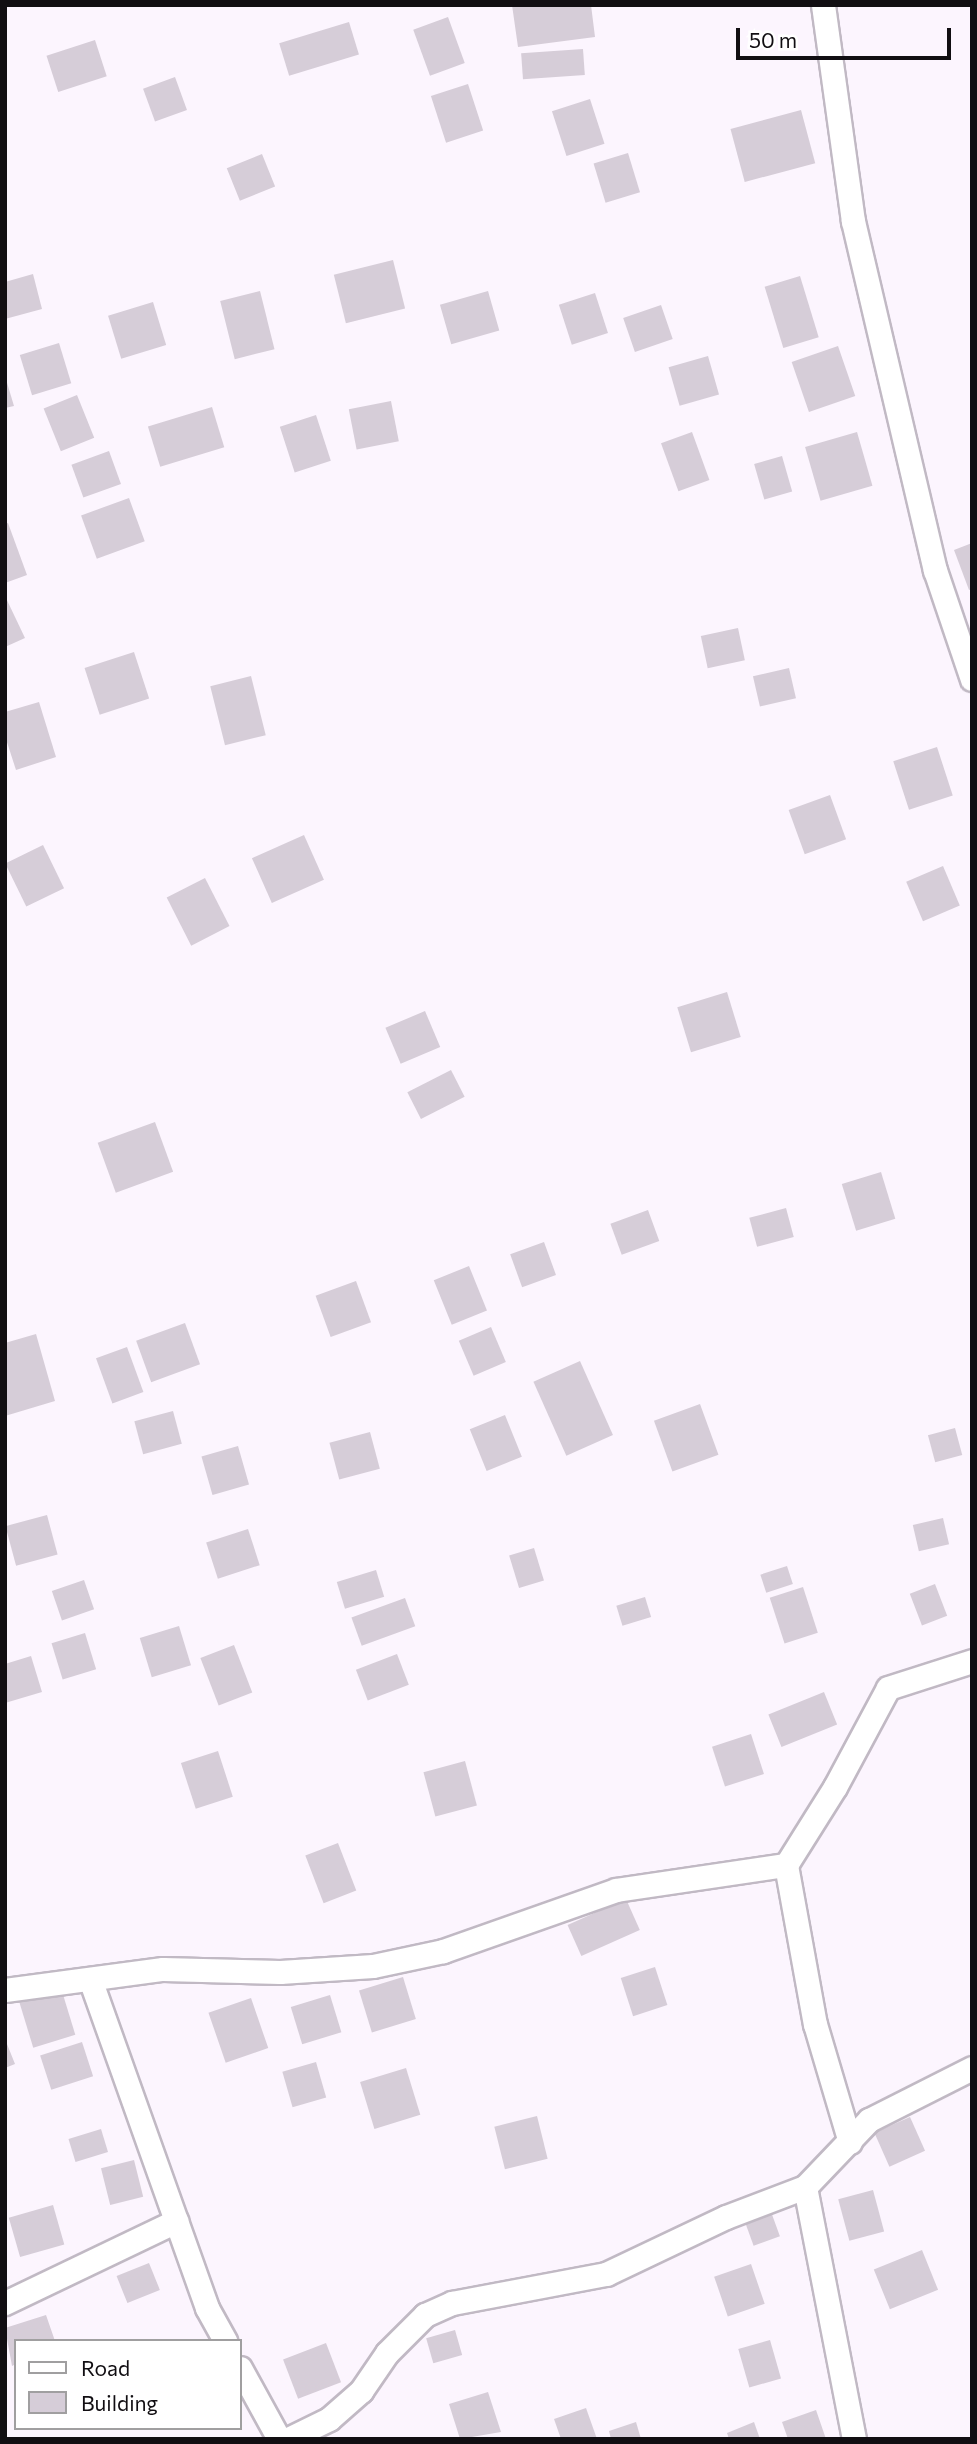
<!DOCTYPE html>
<style>
body{margin:0}
#map{position:relative;width:977px;height:2444px;overflow:hidden;background:#fcf5fe;font-family:Commissioner,sans-serif}
div>[style]{position:absolute}
.building>*{inset:0;background:#d6cdd8;transform-origin:0 0}
.roads{filter:drop-shadow(2px 0 #c1b9c4) drop-shadow(-2px 0 #c1b9c4) drop-shadow(0 2px #c1b9c4) drop-shadow(0 -2px #c1b9c4)}
.street>*{height:23px;margin:-11.5px;padding:0 11.5px;transform-origin:11.5px;border-radius:11.5px;background:#fff}
span{translate:-50% -50%;white-space:nowrap;text-align:center;line-height:1.15;-webkit-text-stroke:7px #fff;paint-order:stroke}
.frame{position:absolute;inset:0;border:7px solid #110e12;pointer-events:none}
.legend{position:absolute;left:14px;top:2339px;width:228px;height:91px;box-sizing:border-box;background:#fff;border:2px solid #a09fa0;margin:0;padding:9px 12px;list-style:none;font-size:21px;color:#110e12}
.legend li{display:flex;align-items:center;gap:14px;height:35px}
.legend b{width:35px;border:2px solid #a09fa0}
.scale{position:absolute;left:736px;top:28px;width:215px;height:32px;box-sizing:border-box;border:4px solid #110e12;border-top:0;padding-left:9px;font-size:21px;line-height:24px;white-space:nowrap;color:#110e12;-webkit-text-stroke:5px #fff;paint-order:stroke}
</style>
<div id="map">
<div class="building">
<i style="clip-path:polygon(512px 5px,591px 5px,595px 37px,518px 47px)"></i>
<i style="left:448px;top:17px;width:49px;height:37px;rotate:70deg"></i>
<i style="left:349px;top:22px;width:34px;height:73px;rotate:73deg"></i>
<i style="left:95px;top:40px;width:38px;height:51px;rotate:72deg"></i>
<i style="left:583px;top:49px;width:26px;height:62px;rotate:86deg"></i>
<i style="left:175px;top:77px;width:35px;height:34px;rotate:70deg"></i>
<i style="left:468px;top:84px;width:49px;height:39px;rotate:72deg"></i>
<i style="left:590px;top:99px;width:47px;height:40px;rotate:72deg"></i>
<i style="left:801px;top:110px;width:55px;height:73px;rotate:75deg"></i>
<i style="left:628px;top:153px;width:41px;height:36px;rotate:73deg"></i>
<i style="left:262px;top:154px;width:35px;height:38px;rotate:68deg"></i>
<i style="left:393px;top:260px;width:50px;height:61px;rotate:76deg"></i>
<i style="clip-path:polygon(33px 274px,42px 309px,5px 319px,5px 282px)"></i>
<i style="left:800px;top:276px;width:64px;height:37px;rotate:73deg"></i>
<i style="left:260px;top:291px;width:60px;height:41px;rotate:76deg"></i>
<i style="left:488px;top:291px;width:41px;height:50px;rotate:74deg"></i>
<i style="left:595px;top:293px;width:42px;height:38px;rotate:72deg"></i>
<i style="left:153px;top:302px;width:45px;height:47px;rotate:73deg"></i>
<i style="left:661px;top:305px;width:36px;height:40px;rotate:71deg"></i>
<i style="left:59px;top:343px;width:42px;height:41px;rotate:73deg"></i>
<i style="left:838px;top:346px;width:53px;height:49px;rotate:71deg"></i>
<i style="left:708px;top:356px;width:40px;height:41px;rotate:74deg"></i>
<i style="clip-path:polygon(5px 376px,14px 406px,5px 408px)"></i>
<i style="left:77px;top:395px;width:46px;height:36px;rotate:68deg"></i>
<i style="left:391px;top:401px;width:41px;height:43px;rotate:79deg"></i>
<i style="left:212px;top:407px;width:42px;height:67px;rotate:73deg"></i>
<i style="left:316px;top:415px;width:48px;height:38px;rotate:72deg"></i>
<i style="left:692px;top:432px;width:51px;height:33px;rotate:70deg"></i>
<i style="left:857px;top:432px;width:56px;height:54px;rotate:74deg"></i>
<i style="left:109px;top:451px;width:35px;height:40px;rotate:70deg"></i>
<i style="left:782px;top:456px;width:37px;height:29px;rotate:74deg"></i>
<i style="left:129px;top:498px;width:46px;height:51px;rotate:70deg"></i>
<i style="clip-path:polygon(8px 523px,27px 575px,5px 583px,5px 524px)"></i>
<i style="clip-path:polygon(972px 543px,972px 589px,969px 590px,954px 550px)"></i>
<i style="clip-path:polygon(5px 596px,25px 638px,5px 647px)"></i>
<i style="left:738px;top:628px;width:33px;height:38px;rotate:78deg"></i>
<i style="left:134px;top:652px;width:49px;height:52px;rotate:72deg"></i>
<i style="left:789px;top:668px;width:31px;height:37px;rotate:77deg"></i>
<i style="left:251px;top:676px;width:61px;height:42px;rotate:76deg"></i>
<i style="clip-path:polygon(39px 702px,56px 757px,16px 770px,5px 736px,5px 712px)"></i>
<i style="left:937px;top:747px;width:51px;height:46px;rotate:72deg"></i>
<i style="left:830px;top:795px;width:47px;height:44px;rotate:70deg"></i>
<i style="left:304px;top:835px;width:49px;height:57px;rotate:66deg"></i>
<i style="left:43px;top:845px;width:48px;height:42px;rotate:64deg"></i>
<i style="left:943px;top:866px;width:43px;height:40px;rotate:67deg"></i>
<i style="left:205px;top:878px;width:54px;height:43px;rotate:63deg"></i>
<i style="left:727px;top:992px;width:47px;height:52px;rotate:73deg"></i>
<i style="left:425px;top:1011px;width:39px;height:43px;rotate:67deg"></i>
<i style="left:451px;top:1070px;width:30px;height:49px;rotate:63deg"></i>
<i style="left:155px;top:1122px;width:53px;height:61px;rotate:70deg"></i>
<i style="left:881px;top:1172px;width:49px;height:41px;rotate:73deg"></i>
<i style="left:786px;top:1208px;width:30px;height:38px;rotate:75deg"></i>
<i style="left:648px;top:1210px;width:33px;height:40px;rotate:70deg"></i>
<i style="left:544px;top:1242px;width:35px;height:36px;rotate:70deg"></i>
<i style="left:469px;top:1266px;width:48px;height:38px;rotate:68deg"></i>
<i style="left:356px;top:1281px;width:44px;height:43px;rotate:70deg"></i>
<i style="left:185px;top:1323px;width:44px;height:52px;rotate:70deg"></i>
<i style="left:491px;top:1327px;width:38px;height:35px;rotate:67deg"></i>
<i style="clip-path:polygon(36px 1334px,55px 1401px,5px 1416px,5px 1343px)"></i>
<i style="left:127px;top:1347px;width:48px;height:33px;rotate:70deg"></i>
<i style="left:580px;top:1361px;width:81px;height:51px;rotate:66deg"></i>
<i style="left:700px;top:1404px;width:54px;height:49px;rotate:70deg"></i>
<i style="left:173px;top:1411px;width:34px;height:40px;rotate:75deg"></i>
<i style="left:505px;top:1415px;width:45px;height:38px;rotate:68deg"></i>
<i style="left:955px;top:1428px;width:28px;height:28px;rotate:75deg"></i>
<i style="left:370px;top:1432px;width:38px;height:42px;rotate:75deg"></i>
<i style="left:238px;top:1446px;width:40px;height:38px;rotate:74deg"></i>
<i style="left:47px;top:1515px;width:41px;height:43px;rotate:75deg"></i>
<i style="left:943px;top:1518px;width:27px;height:31px;rotate:77deg"></i>
<i style="left:248px;top:1529px;width:38px;height:44px;rotate:72deg"></i>
<i style="left:534px;top:1548px;width:34px;height:26px;rotate:73deg"></i>
<i style="left:787px;top:1566px;width:19px;height:28px;rotate:72deg"></i>
<i style="left:376px;top:1570px;width:28px;height:41px;rotate:73deg"></i>
<i style="left:84px;top:1580px;width:31px;height:34px;rotate:71deg"></i>
<i style="left:935px;top:1584px;width:34px;height:27px;rotate:69deg"></i>
<i style="left:803px;top:1587px;width:48px;height:35px;rotate:72deg"></i>
<i style="left:645px;top:1597px;width:21px;height:30px;rotate:73deg"></i>
<i style="left:405px;top:1598px;width:30px;height:57px;rotate:70deg"></i>
<i style="left:179px;top:1626px;width:41px;height:41px;rotate:73deg"></i>
<i style="left:85px;top:1633px;width:38px;height:35px;rotate:73deg"></i>
<i style="left:234px;top:1645px;width:51px;height:36px;rotate:69deg"></i>
<i style="left:397px;top:1654px;width:33px;height:44px;rotate:69deg"></i>
<i style="clip-path:polygon(31px 1656px,42px 1692px,5px 1703px,5px 1664px)"></i>
<i style="left:824px;top:1692px;width:35px;height:60px;rotate:68deg"></i>
<i style="left:751px;top:1734px;width:42px;height:41px;rotate:72deg"></i>
<i style="left:218px;top:1751px;width:48px;height:39px;rotate:72deg"></i>
<i style="left:465px;top:1761px;width:46px;height:43px;rotate:75deg"></i>
<i style="left:338px;top:1843px;width:51px;height:35px;rotate:69deg"></i>
<i style="left:626px;top:1899px;width:34px;height:64px;rotate:66deg"></i>
<i style="left:655px;top:1967px;width:40px;height:36px;rotate:72deg"></i>
<i style="left:403px;top:1977px;width:44px;height:46px;rotate:73deg"></i>
<i style="left:61px;top:1988px;width:49px;height:44px;rotate:73deg"></i>
<i style="left:330px;top:1995px;width:39px;height:41px;rotate:73deg"></i>
<i style="left:251px;top:1998px;width:53px;height:45px;rotate:71deg"></i>
<i style="clip-path:polygon(5px 2039px,15px 2064px,5px 2068px)"></i>
<i style="left:82px;top:2042px;width:36px;height:44px;rotate:72deg"></i>
<i style="left:316px;top:2062px;width:37px;height:35px;rotate:74deg"></i>
<i style="left:406px;top:2068px;width:49px;height:48px;rotate:73deg"></i>
<i style="left:537px;top:2116px;width:44px;height:44px;rotate:76deg"></i>
<i style="left:910px;top:2117px;width:37px;height:39px;rotate:66deg"></i>
<i style="left:101px;top:2129px;width:24px;height:34px;rotate:73deg"></i>
<i style="left:134px;top:2160px;width:38px;height:34px;rotate:76deg"></i>
<i style="left:873px;top:2190px;width:43px;height:36px;rotate:75deg"></i>
<i style="left:53px;top:2205px;width:41px;height:46px;rotate:74deg"></i>
<i style="left:770px;top:2209px;width:29px;height:28px;rotate:70deg"></i>
<i style="left:922px;top:2250px;width:43px;height:52px;rotate:68deg"></i>
<i style="left:149px;top:2263px;width:29px;height:35px;rotate:68deg"></i>
<i style="left:751px;top:2264px;width:42px;height:39px;rotate:71deg"></i>
<i style="clip-path:polygon(46px 2315px,55px 2341px,16px 2341px,16px 2364px,12px 2366px,5px 2328px)"></i>
<i style="left:455px;top:2330px;width:26px;height:30px;rotate:74deg"></i>
<i style="left:770px;top:2340px;width:40px;height:33px;rotate:74deg"></i>
<i style="left:326px;top:2343px;width:42px;height:46px;rotate:69deg"></i>
<i style="clip-path:polygon(488px 2392px,501px 2432px,460px 2439px,449px 2404px)"></i>
<i style="clip-path:polygon(586px 2408px,597px 2439px,561px 2439px,554px 2419px)"></i>
<i style="clip-path:polygon(816px 2410px,826px 2439px,788px 2439px,782px 2422px)"></i>
<i style="clip-path:polygon(636px 2422px,641px 2439px,611px 2439px,609px 2431px)"></i>
<i style="clip-path:polygon(754px 2422px,760px 2439px,729px 2439px,727px 2433px)"></i>
</div>
<div class="roads">
<div class="street">
<i style="left:823px;top:5px;width:218px;rotate:82.1deg"></i>
<i style="left:853px;top:221px;width:359px;rotate:76.8deg"></i>
<i style="left:935px;top:570px;width:115px;rotate:71.3deg"></i>
<i style="left:786px;top:1865px;width:162px;rotate:79.7deg"></i>
<i style="left:815px;top:2024px;width:123px;rotate:73.5deg"></i>
<i style="left:90px;top:1979px;width:349px;rotate:70.4deg"></i>
<i style="left:207px;top:2308px;width:38px;rotate:61deg"></i>
<i style="left:5px;top:1990px;width:159px;rotate:-7.6deg"></i>
<i style="left:163px;top:1969px;width:117px;rotate:1.5deg"></i>
<i style="left:280px;top:1972px;width:93px;rotate:-3.7deg"></i>
<i style="left:373px;top:1966px;width:72px;rotate:-12.1deg"></i>
<i style="left:443px;top:1951px;width:183px;rotate:-19.4deg"></i>
<i style="left:616px;top:1890px;width:172px;rotate:-8.4deg"></i>
<i style="left:786px;top:1865px;width:92px;rotate:-57.9deg"></i>
<i style="left:835px;top:1787px;width:112px;rotate:-61.8deg"></i>
<i style="left:888px;top:1688px;width:88px;rotate:-17.8deg"></i>
<i style="left:5px;top:2303px;width:190px;rotate:-25.6deg"></i>
<i style="left:240px;top:2368px;width:81px;rotate:61.2deg"></i>
<i style="left:288px;top:2439px;width:46px;rotate:-26deg"></i>
<i style="left:329px;top:2419px;width:43px;rotate:-41.2deg"></i>
<i style="left:361px;top:2391px;width:46px;rotate:-55.6deg"></i>
<i style="left:387px;top:2353px;width:54px;rotate:-45deg"></i>
<i style="left:425px;top:2315px;width:30px;rotate:-24deg"></i>
<i style="left:452px;top:2303px;width:157px;rotate:-10.7deg"></i>
<i style="left:606px;top:2274px;width:133px;rotate:-25.4deg"></i>
<i style="left:726px;top:2217px;width:85px;rotate:-20.8deg"></i>
<i style="left:854px;top:2439px;width:257px;rotate:-101deg"></i>
<i style="left:805px;top:2187px;width:93px;rotate:-46.3deg"></i>
<i style="left:869px;top:2120px;width:115px;rotate:-26.8deg"></i>
</div>
</div>
<div class="frame"></div>
<ul class="legend">
<li><b style="height:9px;background:#fff"></b>Road</li>
<li><b style="height:19px;background:#d6cdd8"></b>Building</li>
</ul>
<div class="scale">50 m</div>
</div>
